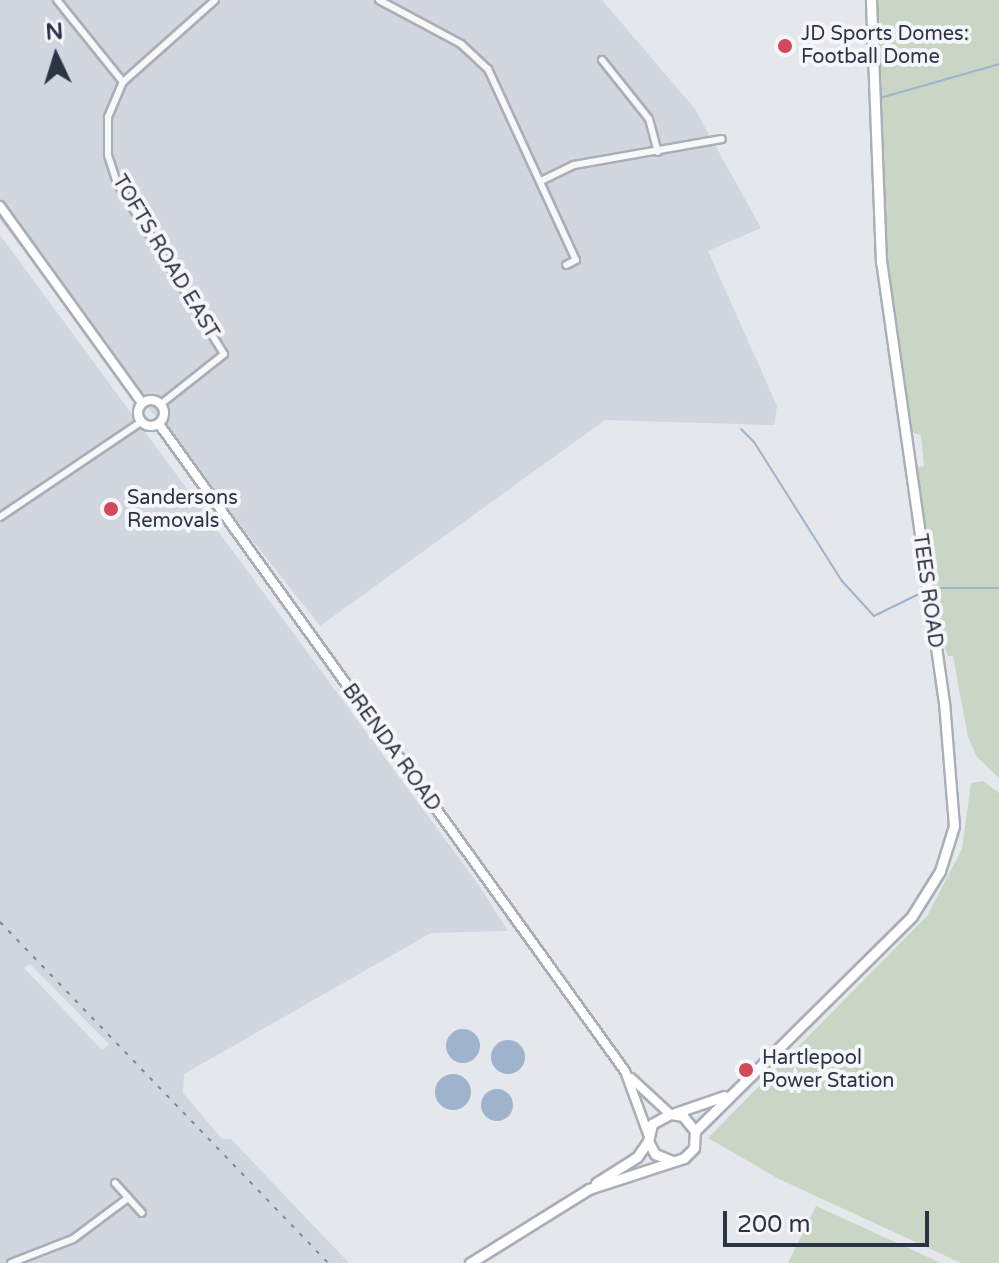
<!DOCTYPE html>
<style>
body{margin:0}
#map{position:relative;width:999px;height:1263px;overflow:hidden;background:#e4e7ec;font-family:"Varela Round",sans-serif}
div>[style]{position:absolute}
.built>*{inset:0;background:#d2d6de}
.green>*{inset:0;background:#c9d6c5}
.water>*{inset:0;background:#9fb4cc}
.round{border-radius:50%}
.stream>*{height:2px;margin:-1px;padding:0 1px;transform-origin:1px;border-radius:1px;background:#9fb4cc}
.roads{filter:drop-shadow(2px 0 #a9aeb7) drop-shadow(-2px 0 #a9aeb7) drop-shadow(0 2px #a9aeb7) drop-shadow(0 -2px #a9aeb7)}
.minor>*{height:6px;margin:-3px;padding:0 3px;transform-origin:3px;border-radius:3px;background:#f7f8fa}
.secondary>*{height:8px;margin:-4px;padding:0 4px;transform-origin:4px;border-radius:4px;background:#fff}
.secondary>.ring{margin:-4px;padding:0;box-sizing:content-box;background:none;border:8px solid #fff;border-radius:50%}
.primary>*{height:9px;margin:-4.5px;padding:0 4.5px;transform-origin:4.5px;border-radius:4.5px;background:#fff}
.rail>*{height:2px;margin-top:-1px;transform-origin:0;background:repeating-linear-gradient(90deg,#7d8696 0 4px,transparent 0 12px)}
.dots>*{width:22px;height:22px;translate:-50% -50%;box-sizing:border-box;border:4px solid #f4f6f9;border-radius:50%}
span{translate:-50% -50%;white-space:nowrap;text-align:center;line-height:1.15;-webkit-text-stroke:8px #f4f6f9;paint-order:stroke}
.poi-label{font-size:20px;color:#2b3445}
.left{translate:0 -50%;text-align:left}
.street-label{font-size:20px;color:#2b3445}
.north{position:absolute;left:16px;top:16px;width:80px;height:80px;-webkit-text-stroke:6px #f4f6f9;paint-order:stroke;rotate:356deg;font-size:22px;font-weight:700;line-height:32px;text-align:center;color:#2b3445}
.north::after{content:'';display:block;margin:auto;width:28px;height:36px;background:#2b3445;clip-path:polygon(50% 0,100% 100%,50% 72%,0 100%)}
.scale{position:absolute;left:723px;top:1211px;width:206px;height:36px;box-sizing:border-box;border:4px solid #2b3445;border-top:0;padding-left:10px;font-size:24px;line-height:28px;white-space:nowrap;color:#2b3445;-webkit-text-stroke:6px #f4f6f9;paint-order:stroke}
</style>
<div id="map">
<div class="built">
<i style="clip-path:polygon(0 0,602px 0,695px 109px,761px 228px,708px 251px,777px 406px,774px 425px,605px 420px,320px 626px,0 220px)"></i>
<i style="clip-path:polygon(evenodd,0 235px,478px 884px,508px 931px,431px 933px,184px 1074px,183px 1093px,222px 1139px,231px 1139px,349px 1263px,0 1263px,0 235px,30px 964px,109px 1044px,109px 1045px,102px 1050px,24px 968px,30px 964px)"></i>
</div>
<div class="green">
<i style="clip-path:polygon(876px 0,999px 0,999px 778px,977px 757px,968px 737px,953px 656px,948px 656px,937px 626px,912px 469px,924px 466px,921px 435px,907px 431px,883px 234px)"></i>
<i style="clip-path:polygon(983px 781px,999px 793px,999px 1263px,961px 1263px,779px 1179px,708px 1138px,927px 916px,962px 849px,971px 783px)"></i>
<i style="clip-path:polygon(816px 1206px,941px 1263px,788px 1263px)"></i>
</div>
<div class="water">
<i class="round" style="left:446px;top:1029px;width:34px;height:34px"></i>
<i class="round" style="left:491px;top:1040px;width:34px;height:34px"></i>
<i class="round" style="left:435px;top:1074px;width:36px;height:36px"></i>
<i class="round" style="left:481px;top:1089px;width:32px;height:32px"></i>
</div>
<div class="stream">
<i style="left:880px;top:98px;width:124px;rotate:-15.9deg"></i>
<i style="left:741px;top:429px;width:18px;rotate:45deg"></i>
<i style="left:754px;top:442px;width:165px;rotate:57.7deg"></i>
<i style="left:842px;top:581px;width:47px;rotate:47.6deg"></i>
<i style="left:874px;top:616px;width:50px;rotate:-26.1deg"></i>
<i style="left:932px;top:588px;width:67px"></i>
</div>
<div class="roads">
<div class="minor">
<i style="left:57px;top:0;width:105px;rotate:51.2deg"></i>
<i style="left:379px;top:0;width:93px;rotate:28.2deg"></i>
<i style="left:461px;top:44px;width:37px;rotate:43deg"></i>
<i style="left:488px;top:69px;width:210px;rotate:65.3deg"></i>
<i style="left:576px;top:260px;width:11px;rotate:153deg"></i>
<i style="left:602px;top:60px;width:75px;rotate:51.5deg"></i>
<i style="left:649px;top:119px;width:34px;rotate:75deg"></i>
<i style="left:541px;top:181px;width:37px;rotate:-26deg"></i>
<i style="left:574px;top:165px;width:150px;rotate:-10deg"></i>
<i style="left:161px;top:404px;width:80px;rotate:-38.4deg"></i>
<i style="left:224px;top:354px;width:202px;rotate:-122deg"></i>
<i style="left:117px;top:183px;width:29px;rotate:-108deg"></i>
<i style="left:108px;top:155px;width:38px;rotate:-90deg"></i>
<i style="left:108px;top:117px;width:38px;rotate:-67deg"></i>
<i style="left:123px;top:82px;width:123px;rotate:-41.7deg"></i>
<i style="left:0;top:517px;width:170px;rotate:-34deg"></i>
<i style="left:115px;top:1183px;width:40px;rotate:48deg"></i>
<i style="left:11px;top:1263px;width:66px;rotate:-21.2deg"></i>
<i style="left:73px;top:1239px;width:69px;rotate:-36.7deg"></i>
</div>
<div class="secondary">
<i style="left:0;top:206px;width:243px;rotate:54.2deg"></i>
<i class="ring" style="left:138px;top:400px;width:18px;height:18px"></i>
<i style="left:159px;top:424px;width:797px;rotate:54.24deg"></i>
<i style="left:625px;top:1071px;width:67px;rotate:69.9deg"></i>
<i style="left:631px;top:1078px;width:53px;rotate:42.7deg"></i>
</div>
<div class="primary">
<i style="left:675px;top:1113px;width:52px;rotate:-19.1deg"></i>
<i style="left:695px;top:1131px;width:305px;rotate:-44.7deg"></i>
<i style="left:912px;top:916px;width:53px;rotate:-58.1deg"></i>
<i style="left:940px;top:871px;width:47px;rotate:-72.7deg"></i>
<i style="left:954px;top:826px;width:123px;rotate:-94.6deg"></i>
<i style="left:944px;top:703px;width:445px;rotate:-98.1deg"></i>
<i style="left:881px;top:262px;width:262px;rotate:-92.2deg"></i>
<i style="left:596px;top:1183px;width:49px;rotate:-32.4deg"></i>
<i style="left:637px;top:1157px;width:19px;rotate:-55deg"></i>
<i style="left:470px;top:1263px;width:140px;rotate:-31.9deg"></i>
<i style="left:589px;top:1189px;width:100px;rotate:-18.1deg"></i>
<i style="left:684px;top:1158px;width:14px;rotate:-45deg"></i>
<i style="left:694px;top:1148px;width:17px;rotate:-87deg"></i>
<i style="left:695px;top:1131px;width:19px;rotate:-129deg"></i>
<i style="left:683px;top:1116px;width:13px;rotate:-171deg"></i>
<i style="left:670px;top:1114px;width:21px;rotate:151deg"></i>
<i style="left:652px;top:1124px;width:17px;rotate:103deg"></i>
<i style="left:648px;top:1141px;width:15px;rotate:62deg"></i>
<i style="left:655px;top:1154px;width:18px;rotate:22deg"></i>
</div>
</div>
<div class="rail">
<i style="left:0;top:922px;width:473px;rotate:46.1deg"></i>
</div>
<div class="dots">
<i style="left:785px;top:46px;background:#d1495b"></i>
<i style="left:111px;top:509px;background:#d1495b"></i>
<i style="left:746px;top:1070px;background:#d1495b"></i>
</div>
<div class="poi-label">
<span class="left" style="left:801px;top:46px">JD Sports Domes:<br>Football Dome</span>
<span class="left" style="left:127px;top:510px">Sandersons<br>Removals</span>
<span class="left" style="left:762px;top:1070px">Hartlepool<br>Power Station</span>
</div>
<div class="street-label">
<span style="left:165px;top:257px;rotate:59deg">TOFTS ROAD EAST</span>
<span style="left:927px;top:591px;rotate:82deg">TEES ROAD</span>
<span style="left:391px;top:748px;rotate:54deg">BRENDA ROAD</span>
</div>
<div class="north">N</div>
<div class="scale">200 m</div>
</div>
